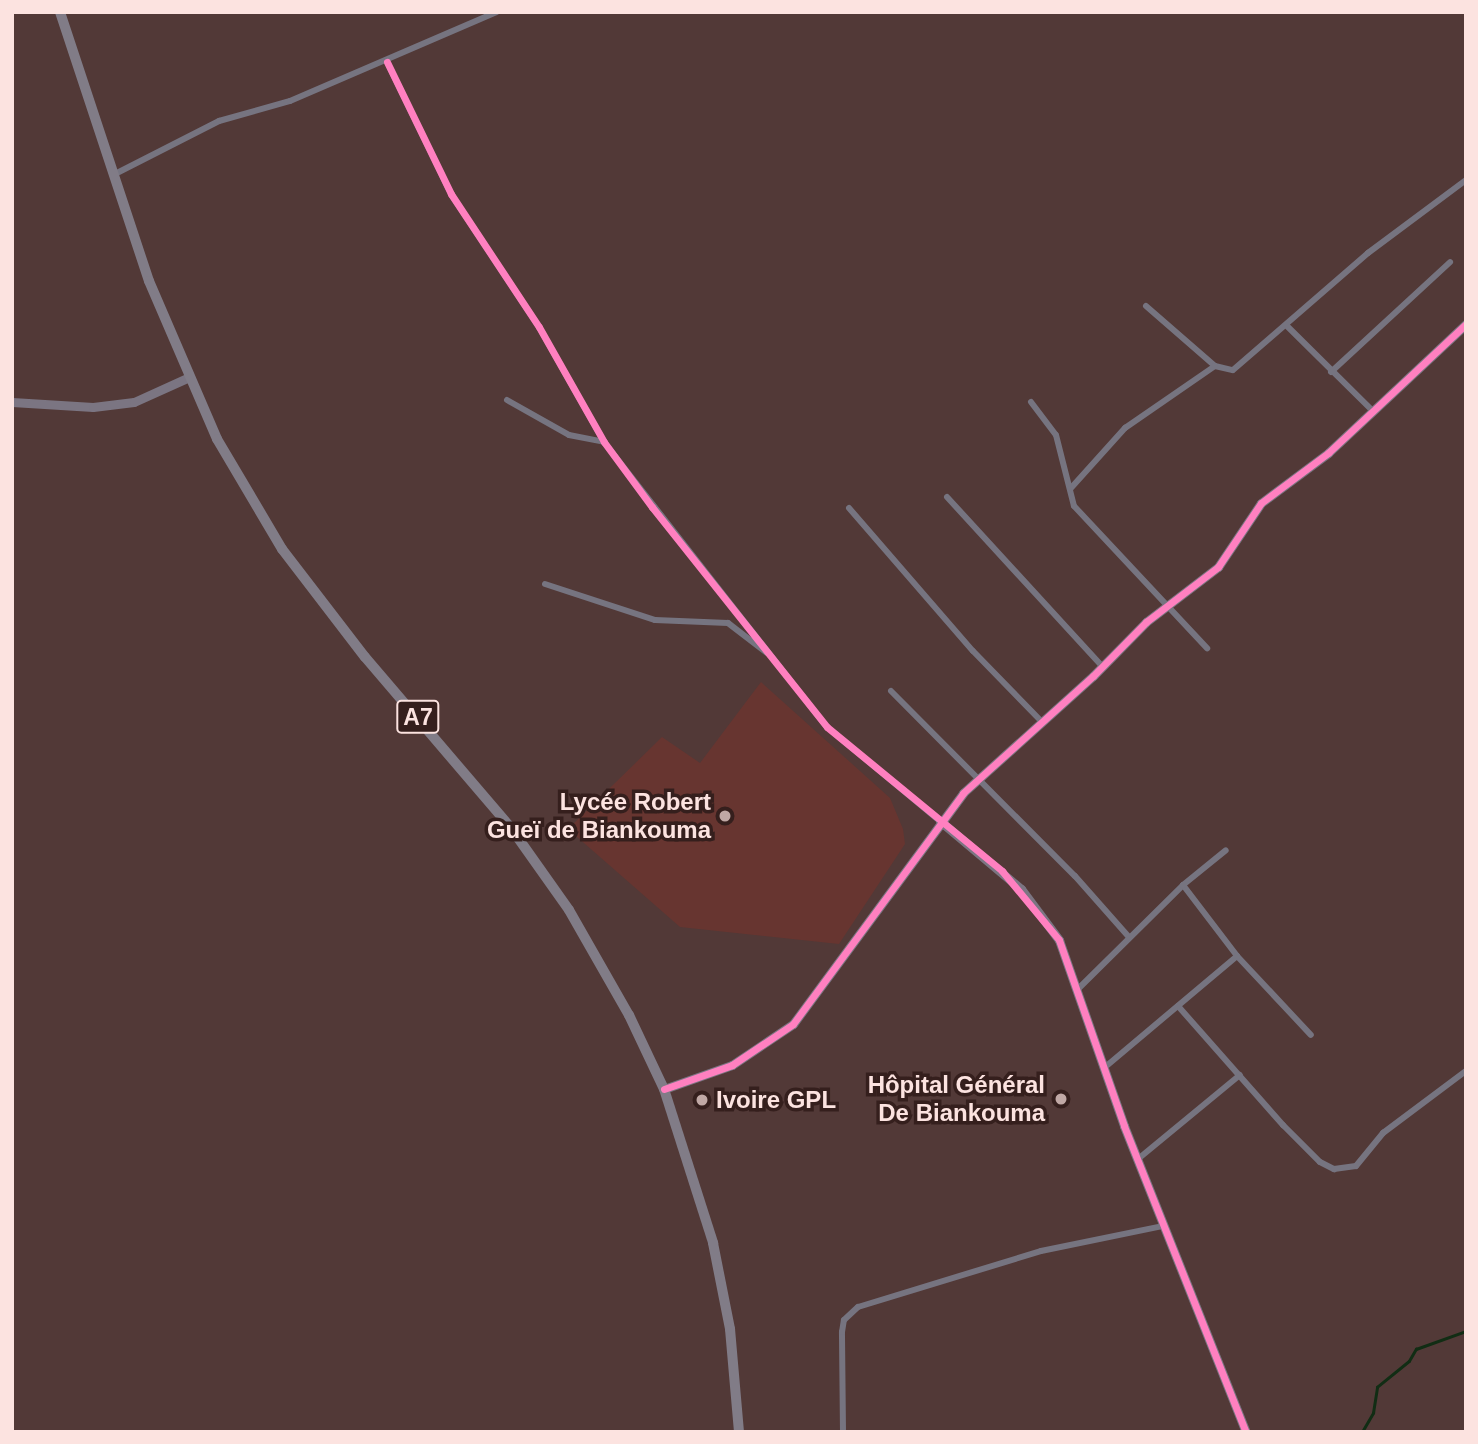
<!DOCTYPE html>
<meta charset="utf-8">
<style>
body{margin:0}
#map{position:relative;width:1478px;height:1444px;overflow:hidden;background:#523937;font-family:Helvetica,sans-serif}
div>[style]{position:absolute}
.built>*{inset:0;background:#673530}
.stream>*{height:2.5px;margin:-1.25px;padding:0 1.25px;transform-origin:1.25px;border-radius:1.25px;background:#112d14}
.street>*{height:6px;margin:-3px;padding:0 3px;transform-origin:3px;border-radius:3px;background:#767480}
.secondary>*{height:9px;margin:-4.5px;padding:0 4.5px;transform-origin:4.5px;border-radius:4.5px;background:#7b7582}
.primary>*{height:10px;margin:-5px;padding:0 5px;transform-origin:5px;border-radius:5px;background:#817c87}
.cycleway>*{height:7px;margin:-3.5px;padding:0 3.5px;transform-origin:3.5px;border-radius:3.5px;background:#ff80c0}
.dots>*{width:19px;height:19px;translate:-50% -50%;box-sizing:border-box;border:4px solid #351f1d;border-radius:50%}
span{translate:-50% -50%;white-space:nowrap;text-align:center;line-height:1.15;-webkit-text-stroke:7px #351f1d;paint-order:stroke}
.shield-label span{padding:2px 5px;background:#351f1d;border:2px solid;border-radius:5px;-webkit-text-stroke-width:0}
.shield-label{font-size:23px;color:#fce3e0;font-weight:700}
.poi-label{font-size:24px;color:#fce3e0;font-weight:700}
.right{translate:-100% -50%;text-align:right}
.left{translate:0 -50%;text-align:left}
.frame{position:absolute;inset:0;border:14px solid #fce3e0;pointer-events:none}
</style>
<div id="map">
<div class="built">
<i style="clip-path:polygon(761px 682px,890px 798px,903px 829px,905px 844px,839px 944px,680px 927px,568px 829px,662px 737px,700px 763px)"></i>
</div>
<div class="stream">
<i style="left:1362px;top:1432px;width:22px;rotate:-60deg"></i>
<i style="left:1373px;top:1413px;width:26px;rotate:-81deg"></i>
<i style="left:1377px;top:1387px;width:41px;rotate:-39.1deg"></i>
<i style="left:1409px;top:1361px;width:14px;rotate:-60deg"></i>
<i style="left:1416px;top:1349px;width:53px;rotate:-19.8deg"></i>
</div>
<div class="street">
<i style="left:387px;top:62px;width:147px;rotate:64.1deg"></i>
<i style="left:451px;top:194px;width:159px;rotate:56.5deg"></i>
<i style="left:539px;top:327px;width:132px;rotate:60.5deg"></i>
<i style="left:604px;top:442px;width:362px;rotate:52deg"></i>
<i style="left:827px;top:727px;width:147px;rotate:39.8deg"></i>
<i style="left:113px;top:175px;width:119px;rotate:-27deg"></i>
<i style="left:219px;top:121px;width:74px;rotate:-15.7deg"></i>
<i style="left:290px;top:101px;width:225px;rotate:-23.3deg"></i>
<i style="left:1146px;top:306px;width:91px;rotate:41deg"></i>
<i style="left:1215px;top:366px;width:18px;rotate:13deg"></i>
<i style="left:1233px;top:370px;width:179px;rotate:-40.9deg"></i>
<i style="left:1368px;top:253px;width:122px;rotate:-36.7deg"></i>
<i style="left:1287px;top:326px;width:122px;rotate:44.7deg"></i>
<i style="left:1331px;top:372px;width:162px;rotate:-42.7deg"></i>
<i style="left:507px;top:400px;width:71px;rotate:29.4deg"></i>
<i style="left:569px;top:435px;width:36px;rotate:11deg"></i>
<i style="left:1031px;top:402px;width:41px;rotate:52.9deg"></i>
<i style="left:1056px;top:435px;width:73px;rotate:75.8deg"></i>
<i style="left:1074px;top:506px;width:195px;rotate:46.9deg"></i>
<i style="left:1071px;top:488px;width:81px;rotate:-48deg"></i>
<i style="left:1125px;top:428px;width:109px;rotate:-34.6deg"></i>
<i style="left:947px;top:497px;width:231px;rotate:47.5deg"></i>
<i style="left:849px;top:508px;width:189px;rotate:49.1deg"></i>
<i style="left:973px;top:651px;width:98px;rotate:45.8deg"></i>
<i style="left:545px;top:584px;width:116px;rotate:18.1deg"></i>
<i style="left:655px;top:620px;width:73px;rotate:2.4deg"></i>
<i style="left:728px;top:623px;width:49px;rotate:37.6deg"></i>
<i style="left:891px;top:691px;width:261px;rotate:45.2deg"></i>
<i style="left:1075px;top:876px;width:81px;rotate:48.5deg"></i>
<i style="left:1183px;top:885px;width:89px;rotate:52.7deg"></i>
<i style="left:1237px;top:956px;width:108px;rotate:46.9deg"></i>
<i style="left:1079px;top:988px;width:146px;rotate:-44.7deg"></i>
<i style="left:1183px;top:885px;width:55px;rotate:-39.1deg"></i>
<i style="left:1178px;top:1006px;width:159px;rotate:48.6deg"></i>
<i style="left:1283px;top:1125px;width:52px;rotate:45deg"></i>
<i style="left:1320px;top:1162px;width:16px;rotate:27deg"></i>
<i style="left:1334px;top:1169px;width:22px;rotate:-8deg"></i>
<i style="left:1356px;top:1166px;width:43px;rotate:-50.7deg"></i>
<i style="left:1383px;top:1133px;width:104px;rotate:-36.8deg"></i>
<i style="left:1104px;top:1068px;width:174px;rotate:-40.1deg"></i>
<i style="left:1138px;top:1159px;width:132px;rotate:-39.5deg"></i>
<i style="left:843px;top:1432px;width:100px;rotate:-90.6deg"></i>
<i style="left:842px;top:1332px;width:12px;rotate:-81deg"></i>
<i style="left:844px;top:1320px;width:19px;rotate:-43deg"></i>
<i style="left:858px;top:1307px;width:191px;rotate:-17deg"></i>
<i style="left:1041px;top:1251px;width:125px;rotate:-11.6deg"></i>
</div>
<div class="secondary">
<i style="left:12px;top:402px;width:81px;rotate:3.5deg"></i>
<i style="left:93px;top:407px;width:41px;rotate:-7deg"></i>
<i style="left:134px;top:402px;width:58px;rotate:-24.4deg"></i>
<i style="left:940px;top:821px;width:106px;rotate:40deg"></i>
<i style="left:1021px;top:889px;width:64px;rotate:53.3deg"></i>
<i style="left:1059px;top:940px;width:197px;rotate:70.7deg"></i>
<i style="left:1124px;top:1126px;width:329px;rotate:68.3deg"></i>
<i style="left:664px;top:1089px;width:72px;rotate:-19.4deg"></i>
<i style="left:732px;top:1065px;width:73px;rotate:-33.9deg"></i>
<i style="left:793px;top:1024px;width:287px;rotate:-53.6deg"></i>
<i style="left:963px;top:793px;width:175px;rotate:-42deg"></i>
<i style="left:1093px;top:676px;width:76px;rotate:-45.5deg"></i>
<i style="left:1146px;top:622px;width:91px;rotate:-37.4deg"></i>
<i style="left:1218px;top:567px;width:77px;rotate:-56.1deg"></i>
<i style="left:1261px;top:503px;width:84px;rotate:-36.7deg"></i>
<i style="left:1328px;top:453px;width:189px;rotate:-43.1deg"></i>
</div>
<div class="primary">
<i style="left:60px;top:12px;width:283px;rotate:71.7deg"></i>
<i style="left:149px;top:281px;width:172px;rotate:66.7deg"></i>
<i style="left:217px;top:439px;width:128px;rotate:59.4deg"></i>
<i style="left:282px;top:549px;width:136px;rotate:52.5deg"></i>
<i style="left:365px;top:657px;width:225px;rotate:49.5deg"></i>
<i style="left:511px;top:828px;width:100px;rotate:54.7deg"></i>
<i style="left:569px;top:910px;width:121px;rotate:60.3deg"></i>
<i style="left:629px;top:1015px;width:82px;rotate:64.7deg"></i>
<i style="left:664px;top:1089px;width:162px;rotate:72.3deg"></i>
<i style="left:713px;top:1243px;width:88px;rotate:78.8deg"></i>
<i style="left:730px;top:1329px;width:103px;rotate:85deg"></i>
</div>
<div class="cycleway">
<i style="left:387px;top:62px;width:147px;rotate:64.1deg"></i>
<i style="left:451px;top:194px;width:159px;rotate:56.5deg"></i>
<i style="left:539px;top:327px;width:132px;rotate:60.5deg"></i>
<i style="left:604px;top:442px;width:81px;rotate:53.6deg"></i>
<i style="left:652px;top:507px;width:281px;rotate:51.5deg"></i>
<i style="left:827px;top:727px;width:227px;rotate:39.4deg"></i>
<i style="left:1002px;top:871px;width:89px;rotate:50.4deg"></i>
<i style="left:1059px;top:940px;width:197px;rotate:70.7deg"></i>
<i style="left:1124px;top:1126px;width:329px;rotate:68.3deg"></i>
<i style="left:664px;top:1089px;width:72px;rotate:-19.4deg"></i>
<i style="left:732px;top:1065px;width:73px;rotate:-33.9deg"></i>
<i style="left:793px;top:1024px;width:287px;rotate:-53.6deg"></i>
<i style="left:963px;top:793px;width:175px;rotate:-42deg"></i>
<i style="left:1093px;top:676px;width:76px;rotate:-45.5deg"></i>
<i style="left:1146px;top:622px;width:91px;rotate:-37.4deg"></i>
<i style="left:1218px;top:567px;width:77px;rotate:-56.1deg"></i>
<i style="left:1261px;top:503px;width:84px;rotate:-36.7deg"></i>
<i style="left:1328px;top:453px;width:189px;rotate:-43.1deg"></i>
</div>
<div class="dots">
<i style="left:725px;top:816px;background:#c0a8a5"></i>
<i style="left:1061px;top:1099px;background:#c0a8a5"></i>
<i style="left:702px;top:1100px;background:#c0a8a5"></i>
</div>
<div class="shield-label">
<span style="left:418px;top:717px">A7</span>
</div>
<div class="poi-label">
<span class="right" style="left:711px;top:816px">Lycée Robert<br>Gueï de Biankouma</span>
<span class="right" style="left:1045px;top:1099px">Hôpital Général<br>De Biankouma</span>
<span class="left" style="left:716px;top:1100px">Ivoire GPL</span>
</div>
<div class="frame"></div>
</div>
